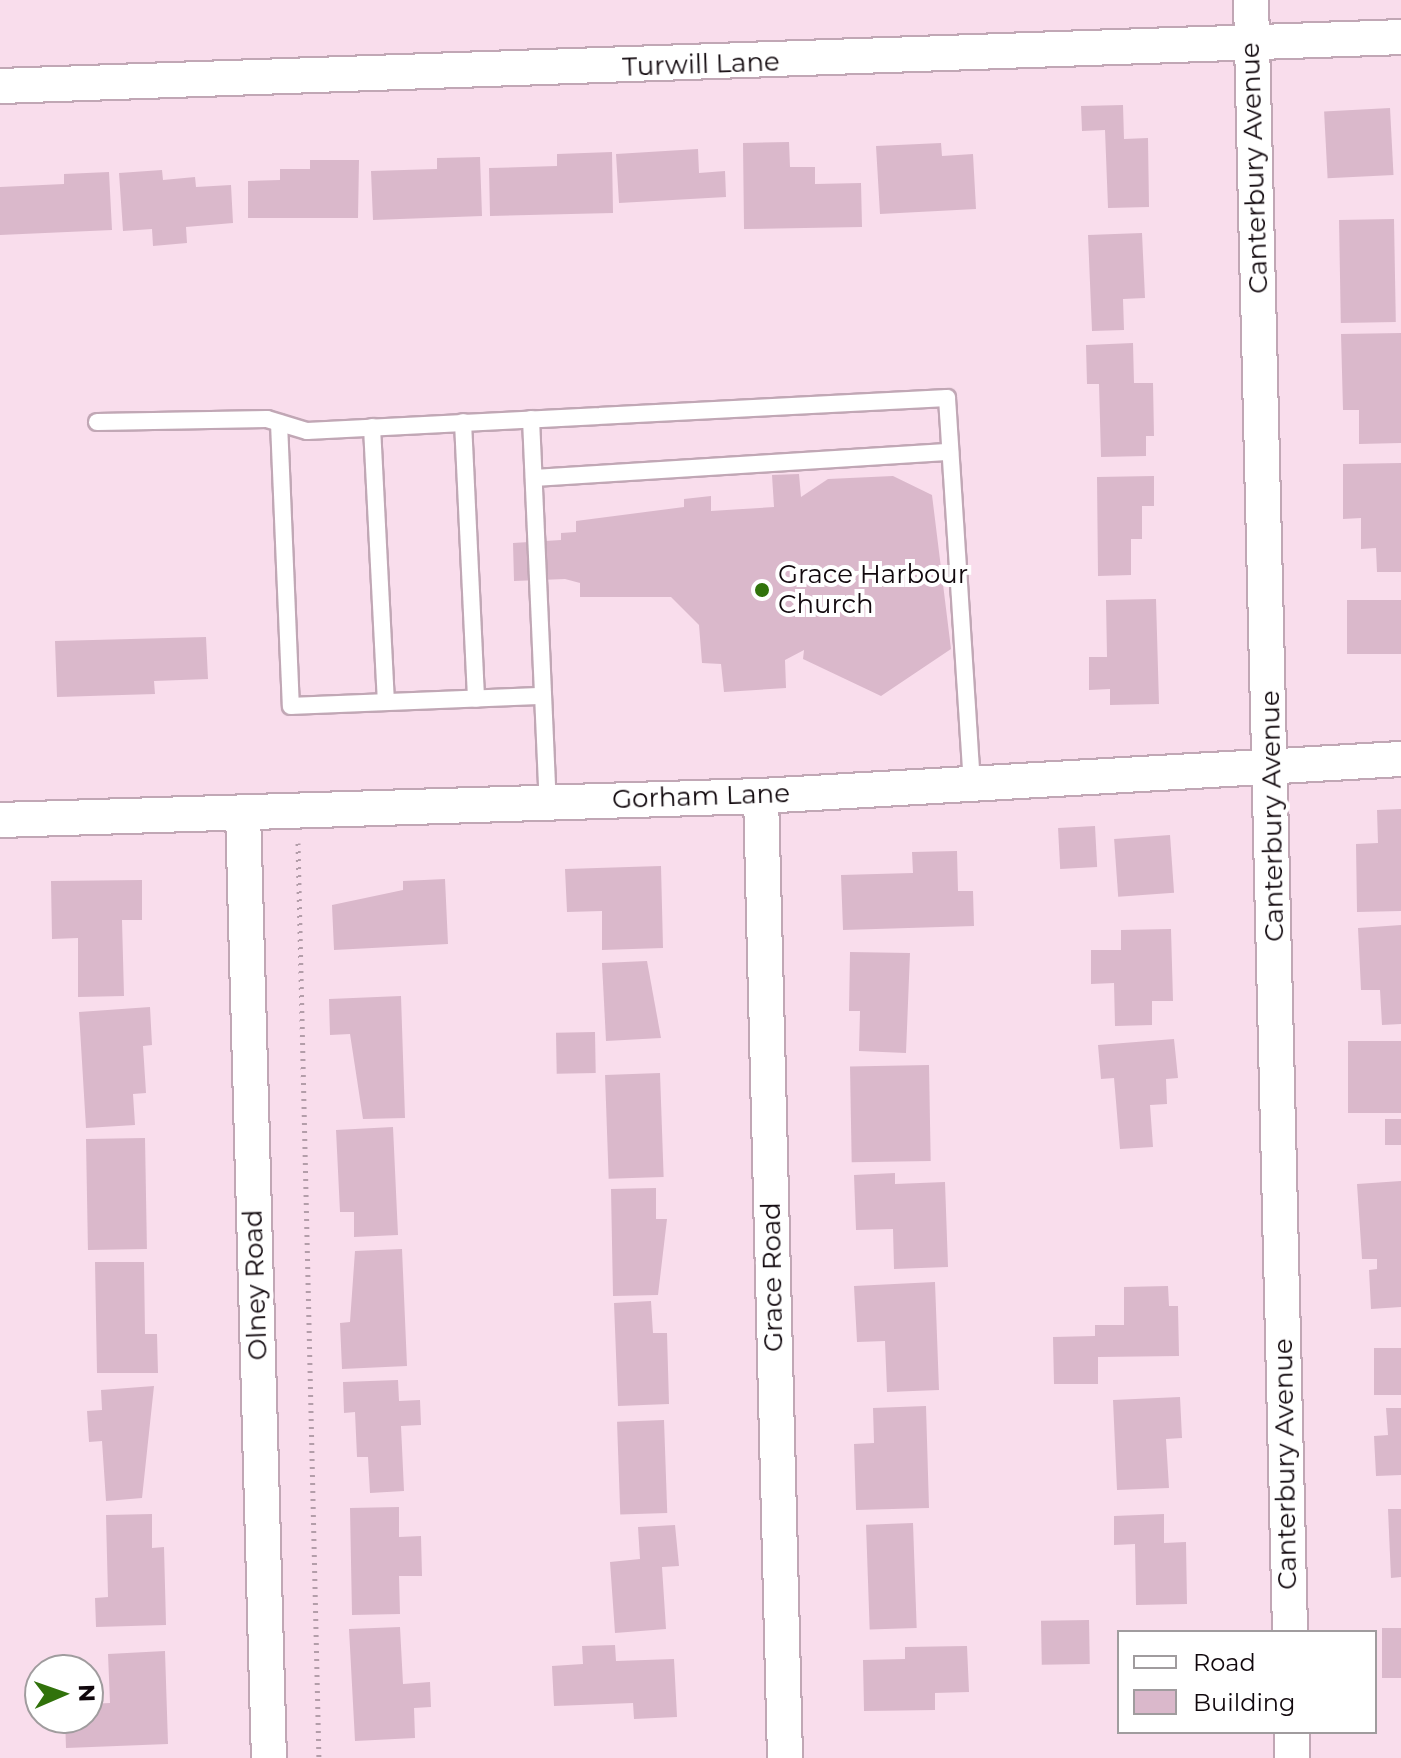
<!DOCTYPE html>
<style>
body{margin:0}
#map{position:relative;width:1401px;height:1758px;overflow:hidden;background:#f9ddec;font-family:Montserrat,sans-serif}
div>[style]{position:absolute}
.building>*{inset:0;background:#dab8cb;transform-origin:0 0}
.path>*{height:5px;margin-top:-2.5px;transform-origin:0;background:repeating-linear-gradient(90deg,#b39da9 0 2px,transparent 0 8px)}
.roads{filter:drop-shadow(2px 0 #c1a7b5) drop-shadow(-2px 0 #c1a7b5) drop-shadow(0 2px #c1a7b5) drop-shadow(0 -2px #c1a7b5)}
.service>*{height:16px;margin:-8px;padding:0 8px;transform-origin:8px;border-radius:8px;background:#fff}
.minor>*{height:34px;margin:-17px;padding:0 17px;transform-origin:17px;border-radius:17px;background:#fff}
.dots>*{width:22px;height:22px;translate:-50% -50%;box-sizing:border-box;border:4px solid #fff;border-radius:50%}
span{translate:-50% -50%;white-space:nowrap;text-align:center;line-height:1.15;-webkit-text-stroke:8px #fff;paint-order:stroke}
.street-label{font-size:26px;color:#11080d}
.poi-label{font-size:26px;color:#11080d}
.left{translate:0 -50%;text-align:left}
.legend{position:absolute;left:1117px;top:1630px;width:260px;height:104px;box-sizing:border-box;background:#fff;border:2px solid #a09c9e;margin:0;padding:10px 14px;list-style:none;font-size:24px;color:#11080d}
.legend li{display:flex;align-items:center;gap:16px;height:40px}
.legend b{width:40px;border:2px solid #a09c9e}
.north{position:absolute;left:24px;top:1654px;width:80px;height:80px;box-sizing:border-box;background:#fff;border:2px solid #a09c9e;border-radius:50%;rotate:88deg;font-size:22px;font-weight:700;line-height:32px;text-align:center;color:#11080d}
.north::after{content:'';display:block;margin:auto;width:28px;height:36px;background:#31720b;clip-path:polygon(50% 0,100% 100%,50% 72%,0 100%)}
</style>
<div id="map">
<div class="building">
<i style="clip-path:polygon(1123px 105px,1124px 139px,1148px 138px,1149px 207px,1108px 208px,1105px 130px,1082px 131px,1081px 106px)"></i>
<i style="left:1390px;top:108px;width:67px;height:66px;rotate:87deg"></i>
<i style="clip-path:polygon(789px 142px,790px 167px,815px 167px,815px 184px,861px 183px,862px 227px,744px 229px,743px 143px)"></i>
<i style="clip-path:polygon(941px 143px,942px 156px,973px 154px,976px 209px,880px 214px,876px 146px)"></i>
<i style="clip-path:polygon(698px 149px,699px 173px,725px 171px,726px 197px,619px 203px,616px 154px)"></i>
<i style="clip-path:polygon(612px 152px,613px 213px,490px 216px,489px 168px,557px 166px,557px 154px)"></i>
<i style="clip-path:polygon(480px 157px,482px 216px,373px 220px,371px 171px,437px 169px,437px 158px)"></i>
<i style="clip-path:polygon(310px 160px,359px 160px,358px 218px,248px 218px,248px 181px,280px 180px,280px 169px,310px 169px)"></i>
<i style="clip-path:polygon(162px 170px,163px 180px,195px 177px,196px 187px,231px 185px,233px 223px,186px 227px,187px 243px,153px 246px,152px 229px,123px 231px,119px 173px)"></i>
<i style="clip-path:polygon(109px 172px,112px 230px,0 235px,0 187px,64px 184px,64px 174px)"></i>
<i style="left:1394px;top:219px;width:103px;height:55px;rotate:89deg"></i>
<i style="clip-path:polygon(1142px 233px,1145px 298px,1123px 299px,1124px 330px,1092px 331px,1088px 235px)"></i>
<i style="clip-path:polygon(1401px 333px,1401px 443px,1359px 444px,1359px 410px,1343px 410px,1341px 334px)"></i>
<i style="clip-path:polygon(1133px 343px,1134px 383px,1153px 383px,1154px 436px,1146px 436px,1146px 456px,1101px 457px,1099px 384px,1087px 384px,1086px 345px)"></i>
<i style="clip-path:polygon(1401px 463px,1401px 572px,1377px 572px,1376px 548px,1361px 549px,1361px 518px,1343px 519px,1343px 464px)"></i>
<i style="clip-path:polygon(799px 474px,801px 497px,828px 479px,893px 476px,932px 495px,951px 649px,881px 696px,803px 659px,804px 650px,785px 660px,786px 688px,724px 692px,721px 664px,702px 663px,699px 625px,671px 597px,580px 597px,580px 583px,565px 579px,514px 581px,513px 543px,561px 540px,561px 533px,576px 532px,576px 521px,684px 507px,684px 499px,711px 496px,711px 511px,774px 507px,772px 475px)"></i>
<i style="clip-path:polygon(1154px 476px,1154px 506px,1142px 506px,1142px 539px,1131px 539px,1131px 575px,1098px 576px,1097px 477px)"></i>
<i style="clip-path:polygon(1156px 599px,1159px 704px,1110px 705px,1110px 689px,1089px 690px,1089px 657px,1107px 657px,1106px 600px)"></i>
<i style="left:1401px;top:600px;width:54px;height:54px;rotate:90deg"></i>
<i style="clip-path:polygon(206px 637px,208px 679px,154px 681px,155px 694px,57px 697px,55px 641px)"></i>
<i style="clip-path:polygon(1401px 809px,1401px 911px,1357px 912px,1356px 844px,1378px 843px,1377px 810px)"></i>
<i style="left:1095px;top:826px;width:41px;height:37px;rotate:87deg"></i>
<i style="left:1170px;top:835px;width:58px;height:56px;rotate:86deg"></i>
<i style="clip-path:polygon(957px 851px,958px 891px,973px 891px,974px 926px,843px 930px,841px 875px,913px 873px,912px 852px)"></i>
<i style="clip-path:polygon(661px 866px,663px 948px,602px 950px,602px 911px,567px 912px,565px 869px)"></i>
<i style="clip-path:polygon(445px 879px,448px 944px,334px 950px,332px 905px,403px 890px,403px 881px)"></i>
<i style="clip-path:polygon(142px 880px,142px 920px,122px 920px,124px 996px,78px 997px,78px 938px,52px 939px,51px 881px)"></i>
<i style="clip-path:polygon(1401px 925px,1401px 1024px,1382px 1025px,1380px 990px,1361px 990px,1358px 928px)"></i>
<i style="clip-path:polygon(1171px 929px,1173px 1001px,1152px 1001px,1152px 1025px,1115px 1026px,1114px 983px,1091px 984px,1091px 950px,1121px 950px,1121px 930px)"></i>
<i style="clip-path:polygon(850px 952px,910px 953px,906px 1053px,859px 1051px,860px 1011px,849px 1011px)"></i>
<i style="clip-path:polygon(647px 961px,661px 1038px,606px 1041px,602px 963px)"></i>
<i style="clip-path:polygon(401px 996px,405px 1118px,363px 1119px,350px 1034px,330px 1035px,329px 999px)"></i>
<i style="clip-path:polygon(150px 1007px,152px 1045px,143px 1046px,146px 1093px,133px 1094px,135px 1125px,86px 1128px,79px 1012px)"></i>
<i style="left:595px;top:1032px;width:41px;height:39px;rotate:89deg"></i>
<i style="clip-path:polygon(1174px 1039px,1178px 1078px,1166px 1079px,1167px 1104px,1150px 1105px,1153px 1147px,1120px 1149px,1114px 1078px,1101px 1079px,1098px 1045px)"></i>
<i style="left:1348px;top:1041px;width:53px;height:72px"></i>
<i style="left:929px;top:1065px;width:96px;height:79px;rotate:89deg"></i>
<i style="left:660px;top:1073px;width:104px;height:55px;rotate:88deg"></i>
<i style="left:1385px;top:1119px;width:16px;height:26px"></i>
<i style="clip-path:polygon(393px 1127px,398px 1235px,354px 1237px,354px 1212px,340px 1212px,336px 1130px)"></i>
<i style="left:145px;top:1138px;width:111px;height:59px;rotate:89deg"></i>
<i style="clip-path:polygon(895px 1173px,895px 1184px,945px 1182px,948px 1267px,894px 1269px,893px 1229px,856px 1230px,854px 1175px)"></i>
<i style="clip-path:polygon(1401px 1181px,1401px 1307px,1371px 1309px,1369px 1270px,1377px 1269px,1377px 1259px,1362px 1259px,1357px 1184px)"></i>
<i style="clip-path:polygon(656px 1188px,656px 1219px,667px 1219px,658px 1295px,613px 1296px,611px 1189px)"></i>
<i style="clip-path:polygon(402px 1249px,407px 1366px,342px 1369px,340px 1323px,350px 1322px,355px 1251px)"></i>
<i style="clip-path:polygon(95px 1262px,144px 1262px,145px 1334px,157px 1334px,158px 1373px,97px 1373px)"></i>
<i style="clip-path:polygon(935px 1282px,939px 1390px,887px 1392px,885px 1341px,857px 1342px,854px 1286px)"></i>
<i style="clip-path:polygon(1168px 1286px,1169px 1306px,1178px 1306px,1179px 1356px,1098px 1357px,1098px 1384px,1054px 1384px,1053px 1337px,1095px 1336px,1095px 1325px,1124px 1325px,1124px 1287px)"></i>
<i style="clip-path:polygon(651px 1301px,653px 1333px,667px 1333px,669px 1404px,618px 1406px,614px 1303px)"></i>
<i style="left:1401px;top:1348px;width:47px;height:27px;rotate:90deg"></i>
<i style="clip-path:polygon(398px 1380px,399px 1401px,420px 1400px,421px 1425px,401px 1426px,404px 1491px,370px 1493px,368px 1457px,357px 1457px,355px 1412px,344px 1413px,343px 1382px)"></i>
<i style="clip-path:polygon(154px 1386px,142px 1498px,106px 1501px,102px 1441px,89px 1442px,87px 1411px,102px 1410px,101px 1390px)"></i>
<i style="clip-path:polygon(1180px 1397px,1182px 1438px,1166px 1439px,1169px 1488px,1117px 1490px,1113px 1400px)"></i>
<i style="clip-path:polygon(926px 1406px,929px 1508px,856px 1510px,854px 1444px,874px 1443px,873px 1408px)"></i>
<i style="clip-path:polygon(1386px 1408px,1401px 1408px,1401px 1475px,1376px 1476px,1374px 1436px,1388px 1435px)"></i>
<i style="left:664px;top:1420px;width:93px;height:47px;rotate:88deg"></i>
<i style="clip-path:polygon(399px 1507px,399px 1537px,421px 1536px,422px 1576px,399px 1576px,400px 1614px,352px 1615px,350px 1508px)"></i>
<i style="clip-path:polygon(1388px 1509px,1401px 1509px,1401px 1577px,1391px 1578px)"></i>
<i style="clip-path:polygon(152px 1514px,152px 1548px,164px 1547px,166px 1625px,96px 1627px,95px 1598px,108px 1597px,106px 1515px)"></i>
<i style="clip-path:polygon(1164px 1514px,1164px 1543px,1186px 1542px,1187px 1604px,1136px 1605px,1135px 1544px,1114px 1545px,1114px 1516px)"></i>
<i style="left:913px;top:1523px;width:105px;height:47px;rotate:88deg"></i>
<i style="clip-path:polygon(675px 1525px,679px 1566px,662px 1567px,666px 1629px,615px 1633px,610px 1562px,640px 1559px,638px 1527px)"></i>
<i style="left:1089px;top:1620px;width:44px;height:48px;rotate:89deg"></i>
<i style="clip-path:polygon(400px 1627px,403px 1684px,430px 1682px,431px 1707px,414px 1708px,415px 1738px,355px 1741px,349px 1629px)"></i>
<i style="left:1382px;top:1628px;width:19px;height:50px"></i>
<i style="clip-path:polygon(615px 1645px,616px 1661px,674px 1659px,677px 1717px,634px 1719px,633px 1703px,554px 1706px,552px 1666px,583px 1664px,582px 1646px)"></i>
<i style="clip-path:polygon(967px 1646px,969px 1692px,935px 1693px,935px 1710px,864px 1711px,863px 1660px,905px 1659px,905px 1647px)"></i>
<i style="clip-path:polygon(165px 1651px,168px 1744px,66px 1748px,65px 1718px,88px 1718px,88px 1704px,110px 1703px,108px 1654px)"></i>
</div>
<div class="path">
<i style="left:298px;top:843px;width:915px;rotate:88.69deg"></i>
</div>
<div class="roads">
<div class="service">
<i style="left:531px;top:419px;width:383px;rotate:87.5deg"></i>
<i style="left:97px;top:422px;width:170px;rotate:-1deg"></i>
<i style="left:267px;top:419px;width:42px;rotate:16.7deg"></i>
<i style="left:307px;top:431px;width:641px;rotate:-2.95deg"></i>
<i style="left:947px;top:398px;width:386px;rotate:86.3deg"></i>
<i style="left:463px;top:422px;width:277px;rotate:87.3deg"></i>
<i style="left:279px;top:423px;width:283px;rotate:87.6deg"></i>
<i style="left:291px;top:706px;width:252px;rotate:-2.3deg"></i>
<i style="left:372px;top:427px;width:275px;rotate:87.1deg"></i>
<i style="left:534px;top:478px;width:417px;rotate:-3.6deg"></i>
</div>
<div class="minor">
<i style="left:1251px;top:0;width:1632px;rotate:88.63deg"></i>
<i style="left:0;top:86px;width:1402px;rotate:-2deg"></i>
<i style="left:761px;top:796px;width:962px;rotate:88.57deg"></i>
<i style="left:243px;top:812px;width:946px;rotate:88.43deg"></i>
<i style="left:0;top:820px;width:761px;rotate:-1.81deg"></i>
<i style="left:761px;top:796px;width:641px;rotate:-3.31deg"></i>
<i style="left:1292px;top:1732px;width:26px;rotate:90deg"></i>
</div>
</div>
<div class="dots">
<i style="left:762px;top:590px;background:#31720b"></i>
</div>
<div class="street-label">
<span style="left:701px;top:65px;rotate:-2deg">Turwill Lane</span>
<span style="left:1255px;top:168px;rotate:-92deg">Canterbury Avenue</span>
<span style="left:701px;top:797px;rotate:-2deg">Gorham Lane</span>
<span style="left:1273px;top:816px;rotate:-91deg">Canterbury Avenue</span>
<span style="left:773px;top:1277px;rotate:-91deg">Grace Road</span>
<span style="left:256px;top:1285px;rotate:-92deg">Olney Road</span>
<span style="left:1286px;top:1464px;rotate:-91deg">Canterbury Avenue</span>
</div>
<div class="poi-label">
<span class="left" style="left:778px;top:590px">Grace Harbour<br>Church</span>
</div>
<ul class="legend">
<li><b style="height:10px;background:#fff"></b>Road</li>
<li><b style="height:22px;background:#dab8cb"></b>Building</li>
</ul>
<div class="north">N</div>
</div>
